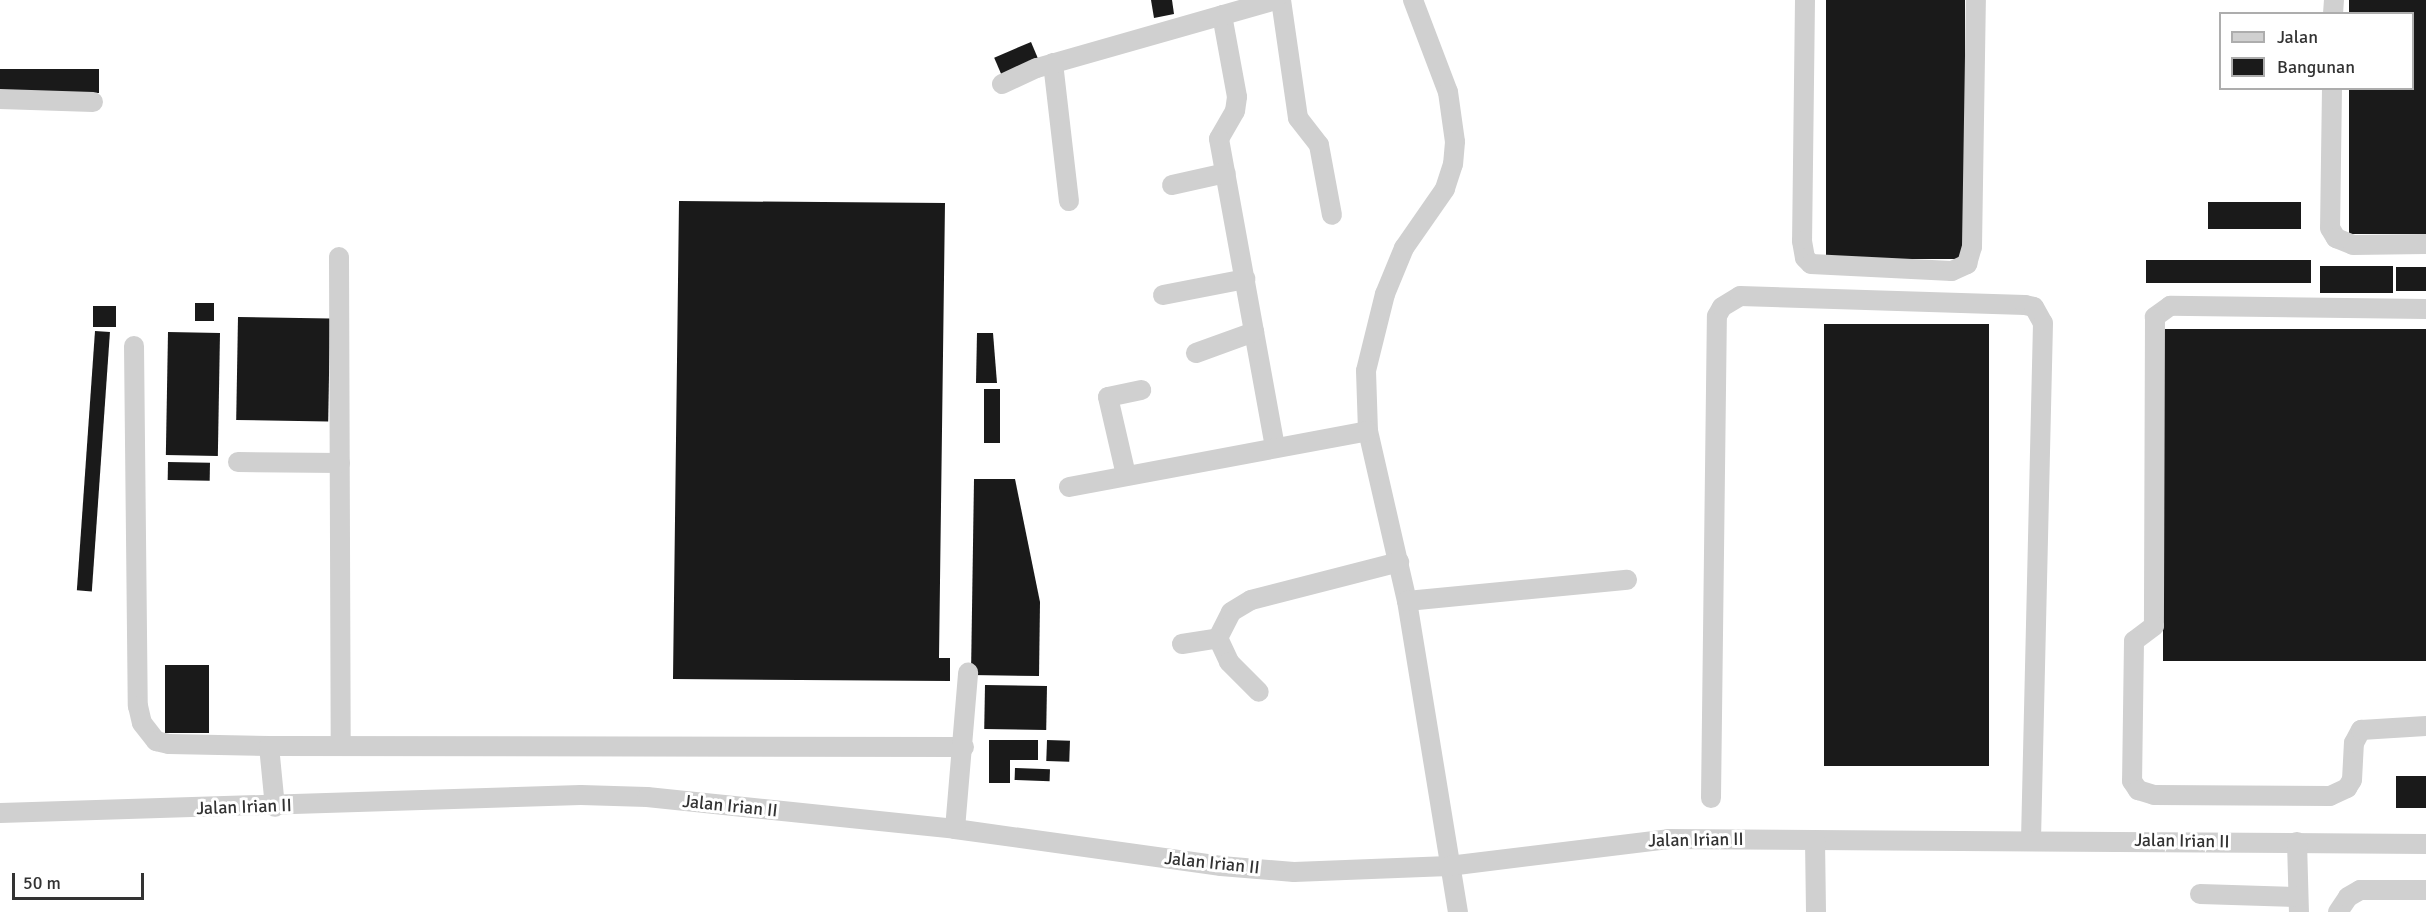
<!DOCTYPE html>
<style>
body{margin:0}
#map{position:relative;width:2426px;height:912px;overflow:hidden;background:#fff;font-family:Signika,sans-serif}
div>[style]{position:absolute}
.building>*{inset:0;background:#1a1a1a;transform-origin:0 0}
.minor>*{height:20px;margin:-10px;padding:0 10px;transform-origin:10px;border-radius:10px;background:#d0d0d0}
span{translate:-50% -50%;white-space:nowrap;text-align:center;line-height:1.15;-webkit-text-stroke:6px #fff;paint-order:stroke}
.street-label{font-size:18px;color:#333}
.legend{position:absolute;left:2219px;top:12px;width:195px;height:78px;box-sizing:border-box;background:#fff;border:2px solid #adadad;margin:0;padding:8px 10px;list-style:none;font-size:18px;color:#333}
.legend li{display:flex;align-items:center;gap:12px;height:30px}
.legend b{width:30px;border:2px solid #adadad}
.scale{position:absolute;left:12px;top:873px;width:132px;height:27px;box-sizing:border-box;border:3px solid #333;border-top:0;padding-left:8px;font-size:18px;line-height:21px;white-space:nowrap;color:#333;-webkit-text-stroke:4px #fff;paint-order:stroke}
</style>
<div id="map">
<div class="building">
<i style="clip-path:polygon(1151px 0,1172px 0,1174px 14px,1154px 18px)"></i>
<i style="left:1826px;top:0;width:139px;height:259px"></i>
<i style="clip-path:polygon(2349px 0,2426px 0,2426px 234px,2349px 234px,2349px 88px,2412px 88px,2412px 14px,2349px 14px)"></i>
<i style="left:1031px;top:42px;width:23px;height:40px;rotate:67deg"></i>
<i style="left:0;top:69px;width:99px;height:24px"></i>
<i style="clip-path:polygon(679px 201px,945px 203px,939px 658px,950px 658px,950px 681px,673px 679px)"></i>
<i style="left:2301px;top:202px;width:27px;height:93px;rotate:90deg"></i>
<i style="left:2311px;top:260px;width:23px;height:165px;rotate:90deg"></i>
<i style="left:2320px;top:266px;width:73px;height:27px"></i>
<i style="left:2396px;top:267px;width:30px;height:24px"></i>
<i style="left:195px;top:303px;width:19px;height:18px"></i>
<i style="left:93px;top:306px;width:23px;height:21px"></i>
<i style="left:238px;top:317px;width:92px;height:103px;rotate:1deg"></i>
<i style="left:1989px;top:324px;width:442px;height:165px;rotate:90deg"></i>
<i style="left:2426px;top:329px;width:332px;height:263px;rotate:90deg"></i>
<i style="left:95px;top:331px;width:15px;height:260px;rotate:4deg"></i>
<i style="left:168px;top:332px;width:52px;height:123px;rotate:1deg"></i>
<i style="clip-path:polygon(977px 333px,993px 333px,997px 383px,976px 383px)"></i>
<i style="left:984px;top:389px;width:16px;height:54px"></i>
<i style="left:168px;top:462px;width:42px;height:18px;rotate:1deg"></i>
<i style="clip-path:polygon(974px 479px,1015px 479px,1040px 602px,1039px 676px,971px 675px)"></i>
<i style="left:165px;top:665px;width:44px;height:68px"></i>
<i style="left:985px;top:685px;width:62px;height:44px;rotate:1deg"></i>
<i style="clip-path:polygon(989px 740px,1038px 740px,1038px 760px,1010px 760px,1010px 783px,989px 783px)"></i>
<i style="left:1047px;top:740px;width:23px;height:21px;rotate:2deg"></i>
<i style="left:1015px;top:768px;width:35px;height:12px;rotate:2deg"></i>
<i style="left:2396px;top:776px;width:30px;height:32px"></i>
</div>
<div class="minor">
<i style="left:1281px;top:0;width:119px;rotate:81.8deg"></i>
<i style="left:1298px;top:118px;width:34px;rotate:52deg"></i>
<i style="left:1319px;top:145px;width:71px;rotate:79.5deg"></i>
<i style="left:1413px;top:0;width:98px;rotate:69.2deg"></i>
<i style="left:1448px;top:92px;width:50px;rotate:82deg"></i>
<i style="left:1455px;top:142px;width:22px;rotate:95deg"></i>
<i style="left:1453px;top:164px;width:26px;rotate:108deg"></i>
<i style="left:1445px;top:189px;width:72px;rotate:124.8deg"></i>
<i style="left:1404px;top:248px;width:50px;rotate:112.4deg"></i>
<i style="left:1385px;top:294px;width:79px;rotate:103.9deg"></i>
<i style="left:1366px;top:371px;width:60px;rotate:88.1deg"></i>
<i style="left:1368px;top:431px;width:174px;rotate:77.1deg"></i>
<i style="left:1407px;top:601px;width:315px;rotate:80.7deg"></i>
<i style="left:1805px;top:0;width:241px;rotate:90.7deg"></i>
<i style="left:1802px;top:241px;width:17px;rotate:80deg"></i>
<i style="left:1805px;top:258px;width:8px;rotate:45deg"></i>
<i style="left:1811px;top:264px;width:141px;rotate:2.8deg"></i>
<i style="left:1952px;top:271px;width:17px;rotate:-25deg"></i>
<i style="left:1967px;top:264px;width:18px;rotate:-74deg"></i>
<i style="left:1972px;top:247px;width:247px;rotate:-89.1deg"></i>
<i style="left:2333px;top:14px;width:14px;rotate:-86deg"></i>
<i style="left:1222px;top:15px;width:83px;rotate:79.6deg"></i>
<i style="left:1237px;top:97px;width:14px;rotate:98deg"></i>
<i style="left:1235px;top:111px;width:32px;rotate:120deg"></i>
<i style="left:1219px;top:139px;width:313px;rotate:79.7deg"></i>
<i style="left:1053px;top:63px;width:139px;rotate:83.4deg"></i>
<i style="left:1002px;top:84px;width:38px;rotate:-25deg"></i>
<i style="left:1037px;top:68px;width:248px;rotate:-15.9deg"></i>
<i style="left:2332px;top:88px;width:140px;rotate:90.8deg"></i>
<i style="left:2330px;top:228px;width:12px;rotate:59deg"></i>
<i style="left:2336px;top:238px;width:18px;rotate:22deg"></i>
<i style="left:2353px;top:245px;width:73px;rotate:-0.8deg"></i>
<i style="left:0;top:99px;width:93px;rotate:1.8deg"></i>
<i style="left:1172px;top:185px;width:55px;rotate:-12.5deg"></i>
<i style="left:339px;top:257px;width:489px;rotate:89.8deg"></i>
<i style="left:1163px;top:295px;width:84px;rotate:-11deg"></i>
<i style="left:2426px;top:309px;width:256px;rotate:-179.3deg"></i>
<i style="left:2170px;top:306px;width:19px;rotate:144deg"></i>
<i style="left:2155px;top:317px;width:309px;rotate:90.2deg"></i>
<i style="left:2154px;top:626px;width:25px;rotate:143deg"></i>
<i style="left:2134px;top:641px;width:140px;rotate:90.8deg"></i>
<i style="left:2132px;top:781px;width:11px;rotate:56deg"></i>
<i style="left:2138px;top:790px;width:17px;rotate:17deg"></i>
<i style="left:2154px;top:795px;width:176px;rotate:0.3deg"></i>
<i style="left:2330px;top:796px;width:19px;rotate:-25deg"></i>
<i style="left:2347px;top:788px;width:9px;rotate:-58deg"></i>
<i style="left:2352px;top:780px;width:37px;rotate:-87deg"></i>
<i style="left:2354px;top:743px;width:15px;rotate:-62deg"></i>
<i style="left:2361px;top:730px;width:65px;rotate:-3.5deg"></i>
<i style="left:134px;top:346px;width:360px;rotate:89.4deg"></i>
<i style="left:138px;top:706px;width:17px;rotate:77deg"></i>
<i style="left:142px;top:723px;width:23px;rotate:52deg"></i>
<i style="left:156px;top:741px;width:13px;rotate:13deg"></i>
<i style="left:169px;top:744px;width:100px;rotate:1.1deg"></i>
<i style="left:269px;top:746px;width:61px;rotate:84.4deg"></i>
<i style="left:1196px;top:353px;width:62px;rotate:-19.9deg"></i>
<i style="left:238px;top:462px;width:102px;rotate:0.6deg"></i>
<i style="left:1126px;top:475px;width:80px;rotate:-103deg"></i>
<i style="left:1108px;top:397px;width:34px;rotate:-12deg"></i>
<i style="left:1069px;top:487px;width:304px;rotate:-10.6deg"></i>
<i style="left:1407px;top:601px;width:221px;rotate:-5.5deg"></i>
<i style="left:1218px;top:638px;width:26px;rotate:65deg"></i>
<i style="left:1229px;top:662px;width:42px;rotate:45deg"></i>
<i style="left:1182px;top:644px;width:36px;rotate:-9deg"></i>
<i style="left:1218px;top:638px;width:29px;rotate:-63deg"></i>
<i style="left:1231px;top:612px;width:23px;rotate:-31deg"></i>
<i style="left:1251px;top:600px;width:153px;rotate:-14.4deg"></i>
<i style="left:269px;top:746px;width:695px;rotate:0.08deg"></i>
<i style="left:1711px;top:798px;width:482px;rotate:-89.3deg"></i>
<i style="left:1717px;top:316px;width:10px;rotate:-61deg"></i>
<i style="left:1722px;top:307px;width:21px;rotate:-31deg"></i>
<i style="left:1740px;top:296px;width:285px;rotate:1.8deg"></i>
<i style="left:2025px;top:305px;width:9px;rotate:13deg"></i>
<i style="left:2034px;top:307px;width:18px;rotate:61deg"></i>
<i style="left:2043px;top:323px;width:516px;rotate:91.33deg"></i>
<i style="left:0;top:813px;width:581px;rotate:-1.77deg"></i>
<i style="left:581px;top:795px;width:66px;rotate:1.7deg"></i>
<i style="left:647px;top:797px;width:310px;rotate:5.9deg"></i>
<i style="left:955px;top:829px;width:269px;rotate:7.9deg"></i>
<i style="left:1221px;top:866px;width:73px;rotate:4.7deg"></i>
<i style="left:1294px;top:872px;width:155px;rotate:-2.2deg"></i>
<i style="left:1449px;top:866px;width:221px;rotate:-7deg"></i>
<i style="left:1668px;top:839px;width:758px;rotate:0.38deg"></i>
<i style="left:955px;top:829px;width:157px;rotate:-85.2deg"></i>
<i style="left:1815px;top:840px;width:72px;rotate:89.2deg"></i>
<i style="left:2297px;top:842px;width:70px;rotate:88.4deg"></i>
<i style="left:2200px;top:894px;width:98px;rotate:1.8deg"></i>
<i style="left:2338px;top:912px;width:18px;rotate:-56deg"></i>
<i style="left:2348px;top:897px;width:14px;rotate:-30deg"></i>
<i style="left:2360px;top:890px;width:66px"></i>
</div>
<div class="street-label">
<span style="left:730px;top:806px;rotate:6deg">Jalan Irian II</span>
<span style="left:244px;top:807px;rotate:-2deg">Jalan Irian II</span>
<span style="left:1696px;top:840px;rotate:-1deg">Jalan Irian II</span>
<span style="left:2182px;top:841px;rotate:1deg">Jalan Irian II</span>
<span style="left:1212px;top:863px;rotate:6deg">Jalan Irian II</span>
</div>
<ul class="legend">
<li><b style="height:8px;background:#d0d0d0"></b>Jalan</li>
<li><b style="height:16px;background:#1a1a1a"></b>Bangunan</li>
</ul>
<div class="scale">50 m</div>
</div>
